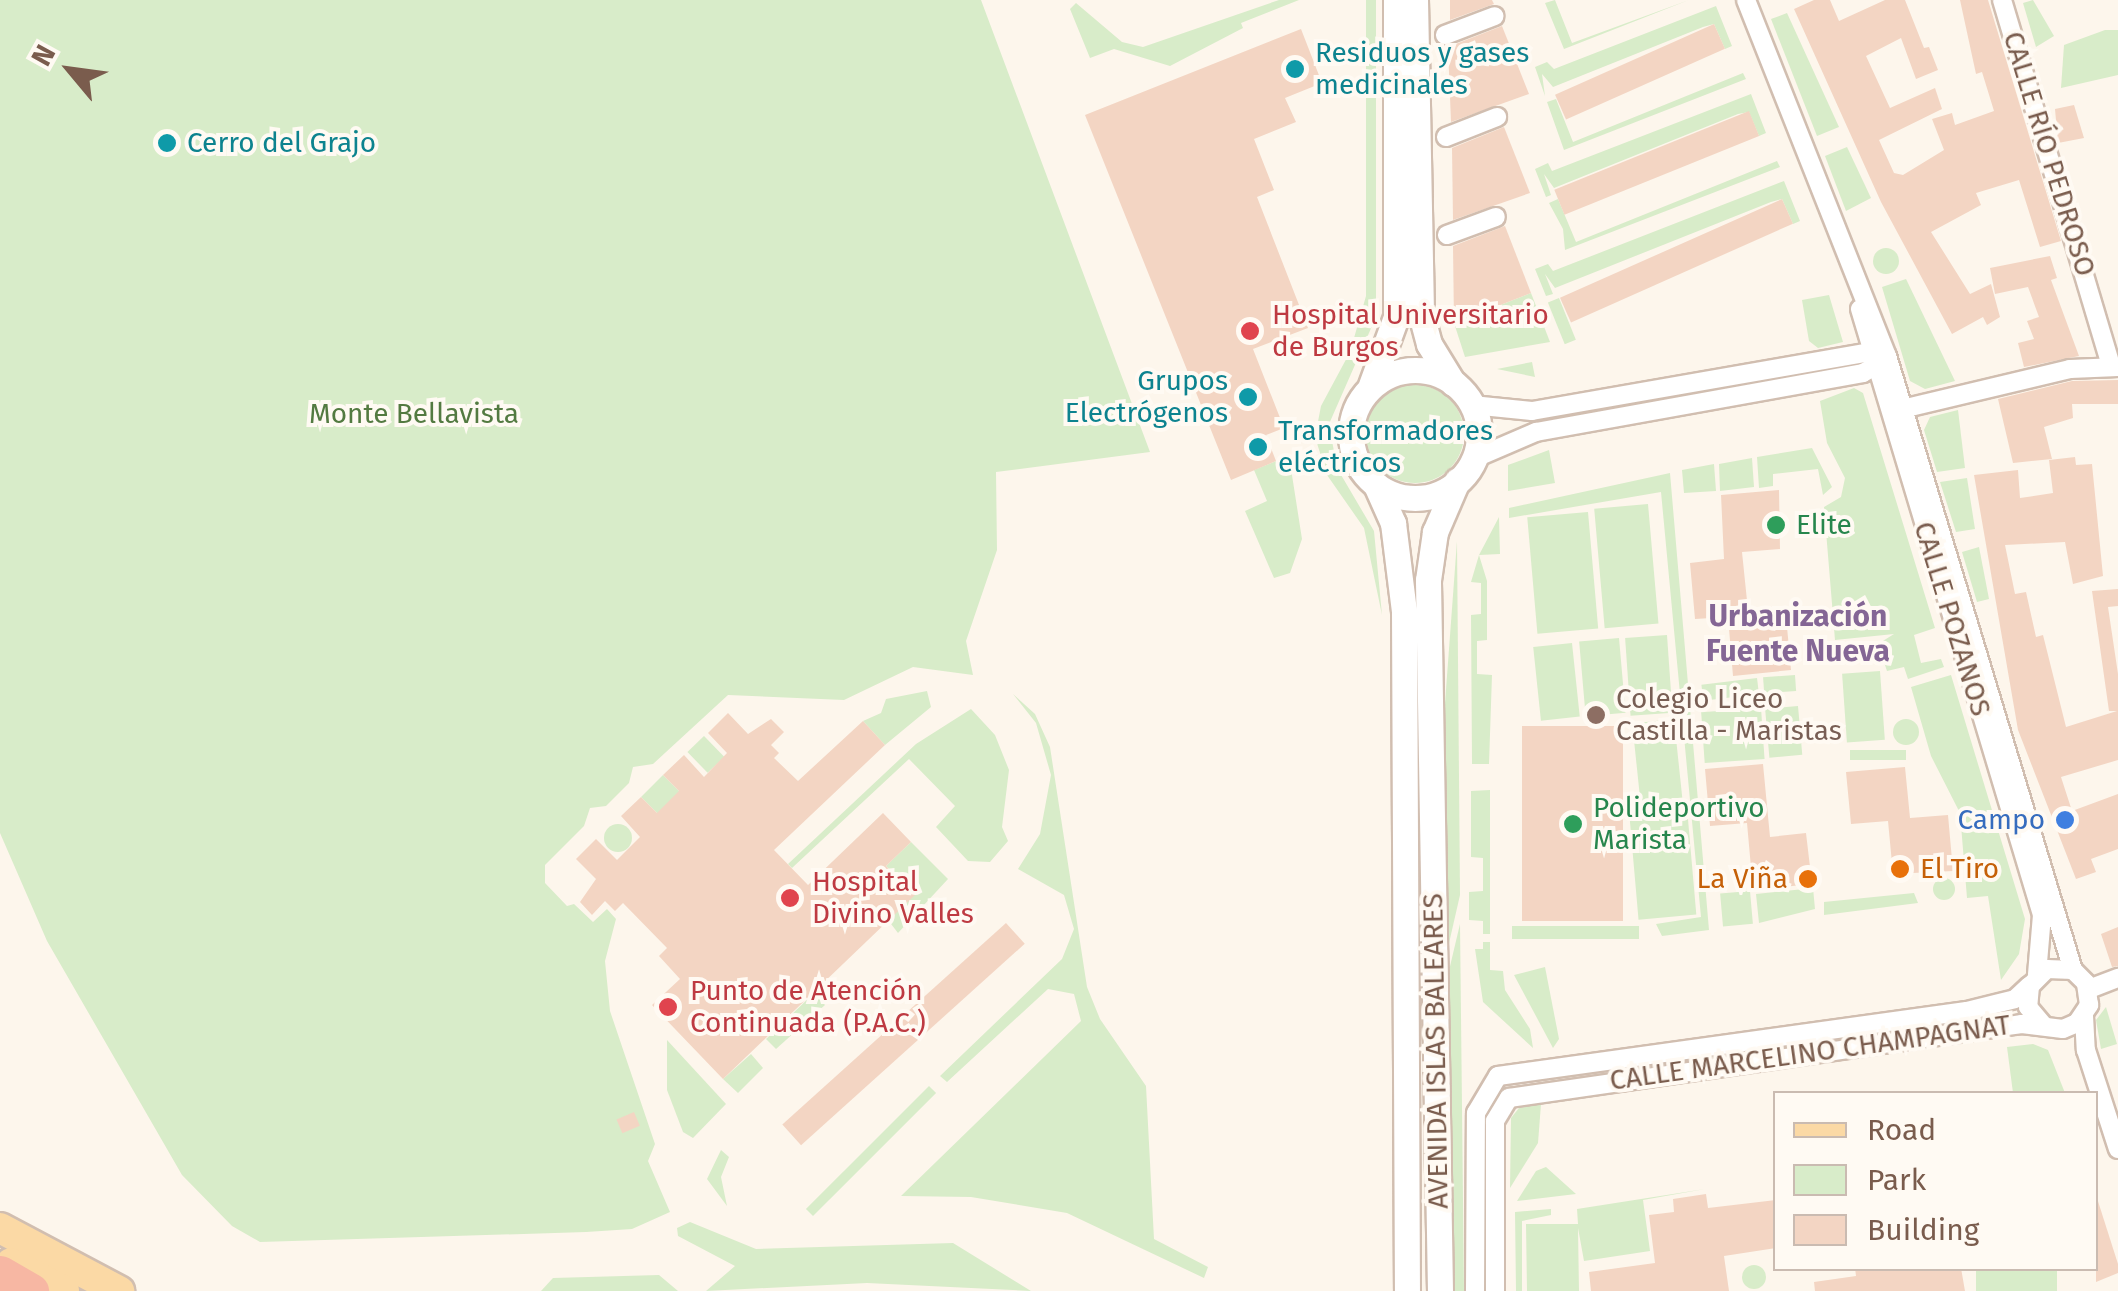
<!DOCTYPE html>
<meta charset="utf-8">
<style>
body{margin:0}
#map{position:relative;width:2118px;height:1291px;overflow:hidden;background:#fdf6ec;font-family:"Fira Sans",sans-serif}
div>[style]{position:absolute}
.green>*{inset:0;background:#d8ecc9;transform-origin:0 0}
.round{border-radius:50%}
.building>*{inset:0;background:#f3d5c3;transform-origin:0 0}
.roads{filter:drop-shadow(2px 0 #d1beb0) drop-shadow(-2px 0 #d1beb0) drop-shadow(0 2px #d1beb0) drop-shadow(0 -2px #d1beb0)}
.street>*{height:18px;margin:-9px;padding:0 9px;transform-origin:9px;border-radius:9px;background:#fff}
.secondary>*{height:25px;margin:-12.5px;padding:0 12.5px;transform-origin:12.5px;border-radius:12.5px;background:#fff}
.secondary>.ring{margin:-12.5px;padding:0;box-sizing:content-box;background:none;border:25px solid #fff;border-radius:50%}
.primary>*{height:30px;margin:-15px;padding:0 15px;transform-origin:15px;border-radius:15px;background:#fbd9a5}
.highway>*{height:35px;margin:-17.5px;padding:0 17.5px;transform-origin:17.5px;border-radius:17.5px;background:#f7b7a3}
.dots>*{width:28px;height:28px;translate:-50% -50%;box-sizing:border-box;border:5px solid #fffaf3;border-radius:50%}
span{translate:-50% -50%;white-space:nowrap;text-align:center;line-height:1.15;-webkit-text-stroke:8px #fffaf3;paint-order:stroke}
.culture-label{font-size:28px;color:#0d838f}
.left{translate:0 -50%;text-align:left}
.right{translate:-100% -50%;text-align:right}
.street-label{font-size:28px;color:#7a5c4d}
.health-label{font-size:28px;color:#be3a42}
.park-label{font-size:28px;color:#537a41}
.leisure-label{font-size:28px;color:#27864d}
.education-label{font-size:28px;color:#785e54}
.shop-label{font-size:28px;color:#366cbe}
.food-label{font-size:28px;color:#c56008}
.neighbourhood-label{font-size:30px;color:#846695;font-weight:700}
.legend{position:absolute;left:1773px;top:1091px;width:325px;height:180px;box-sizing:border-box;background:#fffaf3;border:2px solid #cabbb1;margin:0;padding:12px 18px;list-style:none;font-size:30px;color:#7a5c4d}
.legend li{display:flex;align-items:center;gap:20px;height:50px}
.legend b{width:50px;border:2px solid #cabbb1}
.north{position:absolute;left:20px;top:20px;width:100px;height:100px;-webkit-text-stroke:8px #fffaf3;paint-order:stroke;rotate:299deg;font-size:28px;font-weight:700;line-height:40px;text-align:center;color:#7a5c4d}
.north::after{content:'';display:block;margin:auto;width:35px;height:45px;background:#7a5c4d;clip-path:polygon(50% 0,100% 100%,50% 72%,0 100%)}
</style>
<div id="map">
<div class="green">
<i style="clip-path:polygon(0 0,981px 0,1150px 452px,996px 472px,997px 550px,966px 641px,973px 675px,913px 667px,844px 700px,728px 695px,653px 764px,633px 767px,629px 783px,606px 806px,590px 808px,584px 826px,545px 865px,545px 883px,567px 906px,574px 904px,593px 922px,607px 909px,616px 919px,605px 961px,610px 1011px,655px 1144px,648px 1161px,670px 1212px,632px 1229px,586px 1232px,260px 1242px,232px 1226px,182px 1175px,47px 941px,0 833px)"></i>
<i style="clip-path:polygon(1279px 0,1299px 0,1241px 23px,1243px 28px,1170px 66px,1114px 49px,1090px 58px,1070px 9px,1076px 3px,1122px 42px,1143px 47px)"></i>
<i style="clip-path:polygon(1366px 0,1376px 0,1376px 317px,1329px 424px,1337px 468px,1374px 531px,1382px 615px,1364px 528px,1327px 475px,1315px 437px,1321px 406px,1350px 352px,1366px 296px)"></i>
<i style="clip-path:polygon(1555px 0,1572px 43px,1689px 0,1564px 49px,1545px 3px)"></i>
<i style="clip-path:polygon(2033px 0,2054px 36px,2036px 47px,2023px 3px)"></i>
<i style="clip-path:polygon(1716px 6px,1732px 46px,1725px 49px,1714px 24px,1703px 27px,1553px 87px,1542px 74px,1545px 96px,1535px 67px,1547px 62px,1554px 69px)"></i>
<i style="clip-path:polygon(1787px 13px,1839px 127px,1817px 136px,1771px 19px)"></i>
<i style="clip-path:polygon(2105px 30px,2118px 30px,2118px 75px,2061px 88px,2064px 45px)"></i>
<i style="clip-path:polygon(1743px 73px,1746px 79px,1564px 150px,1547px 102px,1556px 99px,1573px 142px)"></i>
<i style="clip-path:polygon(1751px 94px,1766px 133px,1759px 136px,1749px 112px,1738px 114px,1554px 188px,1544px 174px,1551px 195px,1546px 197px,1535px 169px,1548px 163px,1552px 171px)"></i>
<i style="clip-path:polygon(1847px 147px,1871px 198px,1846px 211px,1825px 156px)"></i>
<i style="clip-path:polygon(1777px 161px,1780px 167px,1565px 250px,1563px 229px,1549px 203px,1558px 199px,1576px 242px)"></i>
<i style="clip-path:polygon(1784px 181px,1800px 221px,1793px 224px,1782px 199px,1771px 202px,1555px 288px,1545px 274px,1553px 294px,1546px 296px,1535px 269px,1548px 264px,1553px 271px)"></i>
<i class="round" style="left:1873px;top:248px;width:26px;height:26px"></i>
<i style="clip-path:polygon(1906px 279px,1907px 281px,1955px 381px,1925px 389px,1910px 381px,1882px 287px)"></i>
<i style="clip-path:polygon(1531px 293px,1550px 342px,1465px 357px,1454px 323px)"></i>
<i style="clip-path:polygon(1829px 295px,1843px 342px,1818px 348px,1809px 341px,1802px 300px)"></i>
<i style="left:1559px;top:298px;width:45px;height:12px;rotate:68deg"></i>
<i style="clip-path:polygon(1532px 362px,1535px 377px,1497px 369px)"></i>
<i class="round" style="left:1366px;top:385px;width:98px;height:98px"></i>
<i style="clip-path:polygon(1854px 388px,1863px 393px,1935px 628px,1914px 635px,1921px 663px,1941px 659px,1944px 667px,1908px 679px,1904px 667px,1887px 671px,1878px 644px,1894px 634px,1835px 640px,1824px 507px,1841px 497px,1845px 478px,1827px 443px,1820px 401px)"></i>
<i style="clip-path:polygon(1958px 410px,1965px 468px,1937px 472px,1924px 430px,1930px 417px)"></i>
<i style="clip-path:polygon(1812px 448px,1832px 487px,1823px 495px,1818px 469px,1773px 474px,1773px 486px,1759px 488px,1757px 457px)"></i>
<i style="clip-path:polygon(1549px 450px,1555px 483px,1508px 491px,1508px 465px)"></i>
<i style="clip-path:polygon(1289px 456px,1302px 539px,1290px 573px,1274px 578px,1245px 511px,1267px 501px,1254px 470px)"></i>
<i style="clip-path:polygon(1752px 458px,1754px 487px,1720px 491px,1719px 464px)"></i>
<i style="clip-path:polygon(1714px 464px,1716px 491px,1684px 493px,1682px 470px)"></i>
<i style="clip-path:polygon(1670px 473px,1709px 930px,1662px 936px,1656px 924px,1701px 917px,1661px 492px,1509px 518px,1509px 508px)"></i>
<i style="clip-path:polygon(1967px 478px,1975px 529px,1956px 532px,1940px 482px)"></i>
<i style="left:1648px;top:504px;width:120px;height:54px;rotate:85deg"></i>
<i style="left:1588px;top:512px;width:117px;height:61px;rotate:85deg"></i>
<i style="clip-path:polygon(1499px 517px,1500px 554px,1479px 555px,1487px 581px,1487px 640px,1477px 641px,1477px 674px,1492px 675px,1489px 764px,1472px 764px,1471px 615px,1481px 614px,1481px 583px,1471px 582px,1479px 555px)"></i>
<i style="clip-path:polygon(1457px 541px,1460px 895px,1447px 952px,1445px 703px)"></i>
<i style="clip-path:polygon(1979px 547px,1989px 599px,1977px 602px,1962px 552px)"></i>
<i style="left:1667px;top:635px;width:78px;height:42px;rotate:86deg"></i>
<i style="left:1619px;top:638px;width:75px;height:40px;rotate:85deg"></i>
<i style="left:1572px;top:643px;width:74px;height:39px;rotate:84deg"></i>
<i style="left:1880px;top:671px;width:69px;height:38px;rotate:86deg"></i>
<i style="left:1795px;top:675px;width:16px;height:32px;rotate:86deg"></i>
<i style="clip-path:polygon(1951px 675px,2025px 919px,2019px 954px,2001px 980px,1988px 896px,1967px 898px,1960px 813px,1931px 756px,1911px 687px)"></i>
<i style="left:1757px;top:678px;width:16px;height:56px;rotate:83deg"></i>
<i style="clip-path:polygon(927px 691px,931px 707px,885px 745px,863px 721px,881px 713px,886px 699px)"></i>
<i style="clip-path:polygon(1013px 694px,1035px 714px,1050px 747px,1087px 987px,1100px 1019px,1146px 1086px,1154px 1239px,1208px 1267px,1204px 1278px,1067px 1213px,971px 1197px,901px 1196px,1081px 1021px,1074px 994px,1048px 989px,947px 1082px,940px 1076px,1062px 959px,1074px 929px,1064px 895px,1018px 869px,1040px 834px,1051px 775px,1036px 723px)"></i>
<i style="left:1798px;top:706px;width:49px;height:33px;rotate:85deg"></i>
<i style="left:1761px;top:708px;width:51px;height:60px;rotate:86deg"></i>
<i style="clip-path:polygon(971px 709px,995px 735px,1009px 770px,1002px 827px,1008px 841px,990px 862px,968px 861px,936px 827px,955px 806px,909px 759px,792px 868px,788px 864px,916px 744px)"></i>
<i style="left:1674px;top:719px;width:79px;height:42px;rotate:84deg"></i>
<i class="round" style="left:1893px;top:719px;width:26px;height:26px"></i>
<i style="left:704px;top:736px;width:29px;height:23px;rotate:46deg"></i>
<i style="left:1906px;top:750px;width:10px;height:56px;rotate:90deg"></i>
<i style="left:663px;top:775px;width:24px;height:31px;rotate:45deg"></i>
<i style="clip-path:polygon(1490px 790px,1490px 934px,1483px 934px,1483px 921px,1469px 920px,1469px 892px,1483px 891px,1483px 858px,1471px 857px,1471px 791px)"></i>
<i style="left:1687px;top:808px;width:107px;height:58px;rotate:85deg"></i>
<i class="round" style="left:604px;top:824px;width:28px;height:28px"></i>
<i style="clip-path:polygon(911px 842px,948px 879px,898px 933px,888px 920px,915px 894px,886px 866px)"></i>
<i class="round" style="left:1933px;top:878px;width:22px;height:22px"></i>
<i style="clip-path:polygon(1813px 888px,1815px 909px,1759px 923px,1756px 894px)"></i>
<i style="left:1750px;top:891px;width:33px;height:30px;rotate:85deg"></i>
<i style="clip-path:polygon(1914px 893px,1918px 903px,1824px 915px,1824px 902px)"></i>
<i style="clip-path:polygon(1460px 924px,1464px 1291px,1450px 1291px,1447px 979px)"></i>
<i style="left:1639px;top:926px;width:13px;height:127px;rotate:90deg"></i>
<i style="clip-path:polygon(1483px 942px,1490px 942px,1490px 970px,1503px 971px,1505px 990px,1530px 1029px,1533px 1048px,1483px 1002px,1475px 949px,1483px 949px)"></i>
<i style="clip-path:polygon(1545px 967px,1559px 1039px,1553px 1048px,1514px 975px)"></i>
<i style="clip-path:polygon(814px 993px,825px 1005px,776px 1049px,766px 1039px)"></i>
<i style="clip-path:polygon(2106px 1007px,2117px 1044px,2101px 1049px,2096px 1020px)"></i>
<i style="clip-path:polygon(667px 1040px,726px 1104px,693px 1138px,683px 1132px,667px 1090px)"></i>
<i style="clip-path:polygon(2033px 1044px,2048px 1050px,2065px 1093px,2013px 1093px,2007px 1047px)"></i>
<i style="clip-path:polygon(751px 1054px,763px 1068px,738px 1093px,723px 1079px)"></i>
<i style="left:929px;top:1086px;width:10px;height:174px;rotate:45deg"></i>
<i style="clip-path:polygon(1541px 1104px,1538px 1143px,1510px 1188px,1511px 1118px,1519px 1108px)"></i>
<i style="clip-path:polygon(721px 1150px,729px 1157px,721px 1177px,727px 1206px,707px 1179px)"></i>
<i style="clip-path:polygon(1546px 1167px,1576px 1194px,1517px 1201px,1536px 1171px)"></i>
<i style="clip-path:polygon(1705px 1189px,1643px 1200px,1650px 1251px,1584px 1261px,1578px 1228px,1579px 1291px,1527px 1291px,1526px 1224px,1578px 1224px,1577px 1209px)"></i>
<i style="clip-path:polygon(1551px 1209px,1551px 1215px,1522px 1221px,1522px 1291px,1516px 1291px,1515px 1212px)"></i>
<i style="clip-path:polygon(690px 1222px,756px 1249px,953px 1243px,1031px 1291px,867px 1283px,706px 1291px,735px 1266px,678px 1236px,677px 1228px)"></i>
<i class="round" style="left:1742px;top:1265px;width:24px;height:24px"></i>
<i style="left:1976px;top:1269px;width:81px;height:22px"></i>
<i style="clip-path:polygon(659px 1275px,678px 1291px,541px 1291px,553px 1278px)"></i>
</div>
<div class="building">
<i style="clip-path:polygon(1450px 0,1492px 0,1494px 4px,1450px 20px)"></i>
<i style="clip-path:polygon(1814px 0,1830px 0,1839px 21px,1885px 0,1905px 0,1924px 48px,1929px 47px,1938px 70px,1916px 79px,1901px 38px,1866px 56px,1890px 108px,1935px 88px,1942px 109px,1879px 140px,1894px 173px,1903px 175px,1944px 150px,1932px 119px,1952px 113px,1955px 125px,1994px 111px,1982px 72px,1976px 74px,1960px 0,1988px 0,2061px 241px,2040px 247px,2019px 180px,1976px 193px,1981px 205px,1931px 232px,1970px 294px,1991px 284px,2000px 317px,1987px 325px,1983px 317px,1952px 334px,1881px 202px,1794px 9px)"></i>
<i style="left:1714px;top:24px;width:27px;height:174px;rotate:66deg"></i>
<i style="clip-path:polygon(1502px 26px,1529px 94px,1451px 122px,1448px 47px)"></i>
<i style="clip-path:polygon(1301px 29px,1322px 83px,1285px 98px,1296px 122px,1254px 139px,1274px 190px,1257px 197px,1308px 328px,1253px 349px,1284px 428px,1266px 435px,1276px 461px,1231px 480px,1085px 115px)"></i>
<i style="clip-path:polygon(2074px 105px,2084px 138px,2058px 143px,2055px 109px)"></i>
<i style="left:1749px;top:111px;width:27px;height:210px;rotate:68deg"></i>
<i style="clip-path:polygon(1504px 127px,1530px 193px,1453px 220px,1452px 148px)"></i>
<i style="left:1782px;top:199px;width:27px;height:243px;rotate:66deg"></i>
<i style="clip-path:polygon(1505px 226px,1531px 293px,1454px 323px,1453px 246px)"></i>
<i style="clip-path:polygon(2050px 256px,2057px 278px,2051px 280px,2079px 356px,2024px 367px,2018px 343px,2034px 339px,2027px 321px,2039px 317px,2028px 287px,1995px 294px,1990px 268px)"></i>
<i style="clip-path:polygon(2118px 380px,2118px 404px,2072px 404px,2073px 418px,2044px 427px,2052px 459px,2013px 463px,1998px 399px,2072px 381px)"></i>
<i style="clip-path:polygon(2075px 457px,2076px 465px,2092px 464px,2103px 576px,2073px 584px,2065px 542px,2005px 545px,2015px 594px,2026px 592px,2036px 637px,2043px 635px,2066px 727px,2117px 711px,2109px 711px,2092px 591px,2118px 589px,2118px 606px,2108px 607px,2118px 674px,2118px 760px,2061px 777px,2072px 811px,2118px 794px,2118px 849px,2091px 859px,2096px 872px,2076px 879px,2018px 730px,1974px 475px,2018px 470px,2020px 498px,2053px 493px,2049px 460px)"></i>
<i style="clip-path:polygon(1779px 490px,1780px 549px,1742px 552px,1749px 620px,1786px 616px,1791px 670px,1733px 676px,1728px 617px,1695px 619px,1690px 563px,1724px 559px,1721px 495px)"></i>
<i style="clip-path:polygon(728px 713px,748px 734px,771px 719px,784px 732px,771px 745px,779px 753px,774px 758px,798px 781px,863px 721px,885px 745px,774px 850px,808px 885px,883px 813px,911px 842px,886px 866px,915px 895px,723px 1079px,652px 1005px,680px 979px,659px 956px,667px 948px,623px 903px,615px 911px,605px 901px,592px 915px,580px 902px,596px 879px,576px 859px,596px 839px,617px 860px,640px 837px,621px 816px,641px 797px,657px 813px,679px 791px,663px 775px,684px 755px,704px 777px,727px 753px,708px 733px)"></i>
<i style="left:1623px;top:726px;width:195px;height:101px;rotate:90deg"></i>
<i style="clip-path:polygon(1763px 764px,1770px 837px,1806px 833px,1812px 884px,1753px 890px,1747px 823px,1710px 826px,1705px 769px)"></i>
<i style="clip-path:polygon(1905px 767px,1910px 818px,1948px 815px,1953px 871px,1893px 874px,1888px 821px,1851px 824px,1846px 772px)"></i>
<i style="left:1006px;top:923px;width:28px;height:301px;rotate:48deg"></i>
<i style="clip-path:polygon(2118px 927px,2118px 966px,2112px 967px,2101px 934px)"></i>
<i style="left:634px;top:1112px;width:15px;height:19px;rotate:67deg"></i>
<i style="clip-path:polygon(1706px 1194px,1708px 1208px,1776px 1200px,1776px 1248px,1724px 1256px,1729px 1291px,1591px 1291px,1589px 1272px,1655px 1263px,1649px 1215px,1674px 1212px,1673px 1199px)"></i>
<i style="clip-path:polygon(2096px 1195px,2118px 1264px,2118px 1273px,2096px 1282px)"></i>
<i style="clip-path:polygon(1855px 1268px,1961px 1268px,1965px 1291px,1815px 1291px,1814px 1282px,1856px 1276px)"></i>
</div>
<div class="roads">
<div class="street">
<i style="left:1746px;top:0;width:383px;rotate:68.4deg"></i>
<i style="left:1887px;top:356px;width:642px;rotate:73.15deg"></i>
<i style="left:2002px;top:0;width:382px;rotate:73.4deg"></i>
<i style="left:1445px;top:35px;width:53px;rotate:-20.8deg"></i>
<i style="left:1446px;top:137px;width:55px;rotate:-21.4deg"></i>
<i style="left:1447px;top:235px;width:52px;rotate:-20.2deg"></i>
<i style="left:1860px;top:309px;width:633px;rotate:73.28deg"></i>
<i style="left:2042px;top:915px;width:60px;rotate:94.8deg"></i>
<i style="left:1472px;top:405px;width:60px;rotate:5.7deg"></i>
<i style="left:1532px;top:411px;width:350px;rotate:-9.9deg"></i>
<i style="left:1894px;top:411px;width:181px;rotate:-13.4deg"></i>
<i style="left:2070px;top:369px;width:48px;rotate:-2.4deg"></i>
<i style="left:1473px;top:459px;width:69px;rotate:-23.2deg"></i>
<i style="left:1536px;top:432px;width:332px;rotate:-10.2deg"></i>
<i style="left:1863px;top:373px;width:22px;rotate:-30deg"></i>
<i style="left:2089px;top:989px;width:31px;rotate:-21deg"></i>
<i style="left:2084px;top:1016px;width:34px;rotate:87deg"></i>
<i style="left:2086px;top:1050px;width:104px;rotate:72.1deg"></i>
<i style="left:1475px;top:1291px;width:178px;rotate:-89.7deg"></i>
<i style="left:1476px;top:1113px;width:43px;rotate:-59.3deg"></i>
<i style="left:1498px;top:1076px;width:473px;rotate:-7.9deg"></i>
<i style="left:1967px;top:1011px;width:49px;rotate:-14deg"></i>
<i style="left:2015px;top:999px;width:19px;rotate:-43deg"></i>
<i style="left:1495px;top:1291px;width:170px;rotate:-90deg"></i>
<i style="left:1495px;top:1121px;width:27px;rotate:-59deg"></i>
<i style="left:1509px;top:1098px;width:518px;rotate:-8.21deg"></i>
<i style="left:2022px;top:1024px;width:41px;rotate:7deg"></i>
<i style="left:2063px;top:1029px;width:15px;rotate:-23deg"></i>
<i style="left:2077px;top:1023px;width:22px;rotate:-56deg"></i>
<i style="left:2089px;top:1005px;width:22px;rotate:-98deg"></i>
<i style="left:2086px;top:983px;width:18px;rotate:-135deg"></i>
<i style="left:2073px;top:970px;width:26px;rotate:-178deg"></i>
<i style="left:2047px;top:969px;width:24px;rotate:135deg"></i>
<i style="left:2030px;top:986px;width:21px;rotate:95deg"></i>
<i style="left:2028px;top:1007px;width:25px;rotate:50deg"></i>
</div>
<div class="secondary">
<i style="left:1415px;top:0;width:314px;rotate:88.9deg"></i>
<i style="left:1421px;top:314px;width:31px;rotate:75deg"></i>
<i style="left:1429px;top:344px;width:46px;rotate:58.4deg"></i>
<i class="ring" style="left:1351px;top:370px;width:103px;height:103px"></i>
<i style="left:1371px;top:385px;width:72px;rotate:-69.8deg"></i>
<i style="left:1396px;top:317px;width:317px;rotate:-90deg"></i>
<i style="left:1376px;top:485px;width:42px;rotate:65.9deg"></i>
<i style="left:1393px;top:523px;width:89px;rotate:82.9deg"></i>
<i style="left:1404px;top:611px;width:680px;rotate:89.75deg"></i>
<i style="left:1440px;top:1291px;width:711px;rotate:-90.97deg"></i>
<i style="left:1428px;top:580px;width:49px;rotate:-81.7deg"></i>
<i style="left:1435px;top:532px;width:56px;rotate:-66.7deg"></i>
</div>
<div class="primary">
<i style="left:0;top:1228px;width:135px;rotate:27.9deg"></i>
<i style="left:11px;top:1263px;width:60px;rotate:27.8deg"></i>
</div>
<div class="highway">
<i style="left:0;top:1273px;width:36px;rotate:30deg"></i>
</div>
</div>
<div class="dots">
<i style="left:1295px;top:69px;background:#0f9aa8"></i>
<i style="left:167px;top:143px;background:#0f9aa8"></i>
<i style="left:1250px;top:331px;background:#e0444e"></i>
<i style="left:1248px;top:397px;background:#0f9aa8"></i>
<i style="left:1258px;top:447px;background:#0f9aa8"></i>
<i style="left:1776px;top:525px;background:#2e9e5b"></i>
<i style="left:1596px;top:715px;background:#8d6e63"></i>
<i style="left:2065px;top:820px;background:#3f7fe0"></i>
<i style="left:1573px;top:824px;background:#2e9e5b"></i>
<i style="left:1900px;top:869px;background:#e8710a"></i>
<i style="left:1808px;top:879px;background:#e8710a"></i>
<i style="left:790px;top:898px;background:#e0444e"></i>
<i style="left:668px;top:1007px;background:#e0444e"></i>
</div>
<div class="culture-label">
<span class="left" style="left:1315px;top:69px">Residuos y gases<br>medicinales</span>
<span class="left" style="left:187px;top:143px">Cerro del Grajo</span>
<span class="right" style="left:1228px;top:397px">Grupos<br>Electrógenos</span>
<span class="left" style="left:1278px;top:447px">Transformadores<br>eléctricos</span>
</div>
<div class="street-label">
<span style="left:2049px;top:154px;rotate:73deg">CALLE RÍO PEDROSO</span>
<span style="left:1952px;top:619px;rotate:73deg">CALLE POZANOS</span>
<span style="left:1436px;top:1051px;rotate:-91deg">AVENIDA ISLAS BALEARES</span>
<span style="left:1810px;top:1053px;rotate:-8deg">CALLE MARCELINO CHAMPAGNAT</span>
</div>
<div class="health-label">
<span class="left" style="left:1272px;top:331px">Hospital Universitario<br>de Burgos</span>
<span class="left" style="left:812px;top:898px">Hospital<br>Divino Valles</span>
<span class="left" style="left:690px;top:1007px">Punto de Atención<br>Continuada (P.A.C.)</span>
</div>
<div class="park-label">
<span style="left:414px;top:414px">Monte Bellavista</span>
</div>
<div class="leisure-label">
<span class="left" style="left:1796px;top:525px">Elite</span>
<span class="left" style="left:1593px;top:824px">Polideportivo<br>Marista</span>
</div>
<div class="education-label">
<span class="left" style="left:1616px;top:715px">Colegio Liceo<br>Castilla - Maristas</span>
</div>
<div class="shop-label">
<span class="right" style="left:2045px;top:820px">Campo</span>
</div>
<div class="food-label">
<span class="left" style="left:1920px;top:869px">El Tiro</span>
<span class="right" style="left:1788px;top:879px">La Viña</span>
</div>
<div class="neighbourhood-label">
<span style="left:1798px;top:633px">Urbanización<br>Fuente Nueva</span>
</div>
<ul class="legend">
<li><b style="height:12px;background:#fbd9a5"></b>Road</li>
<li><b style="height:28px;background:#d8ecc9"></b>Park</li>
<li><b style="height:28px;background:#f3d5c3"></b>Building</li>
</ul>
<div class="north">N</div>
</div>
